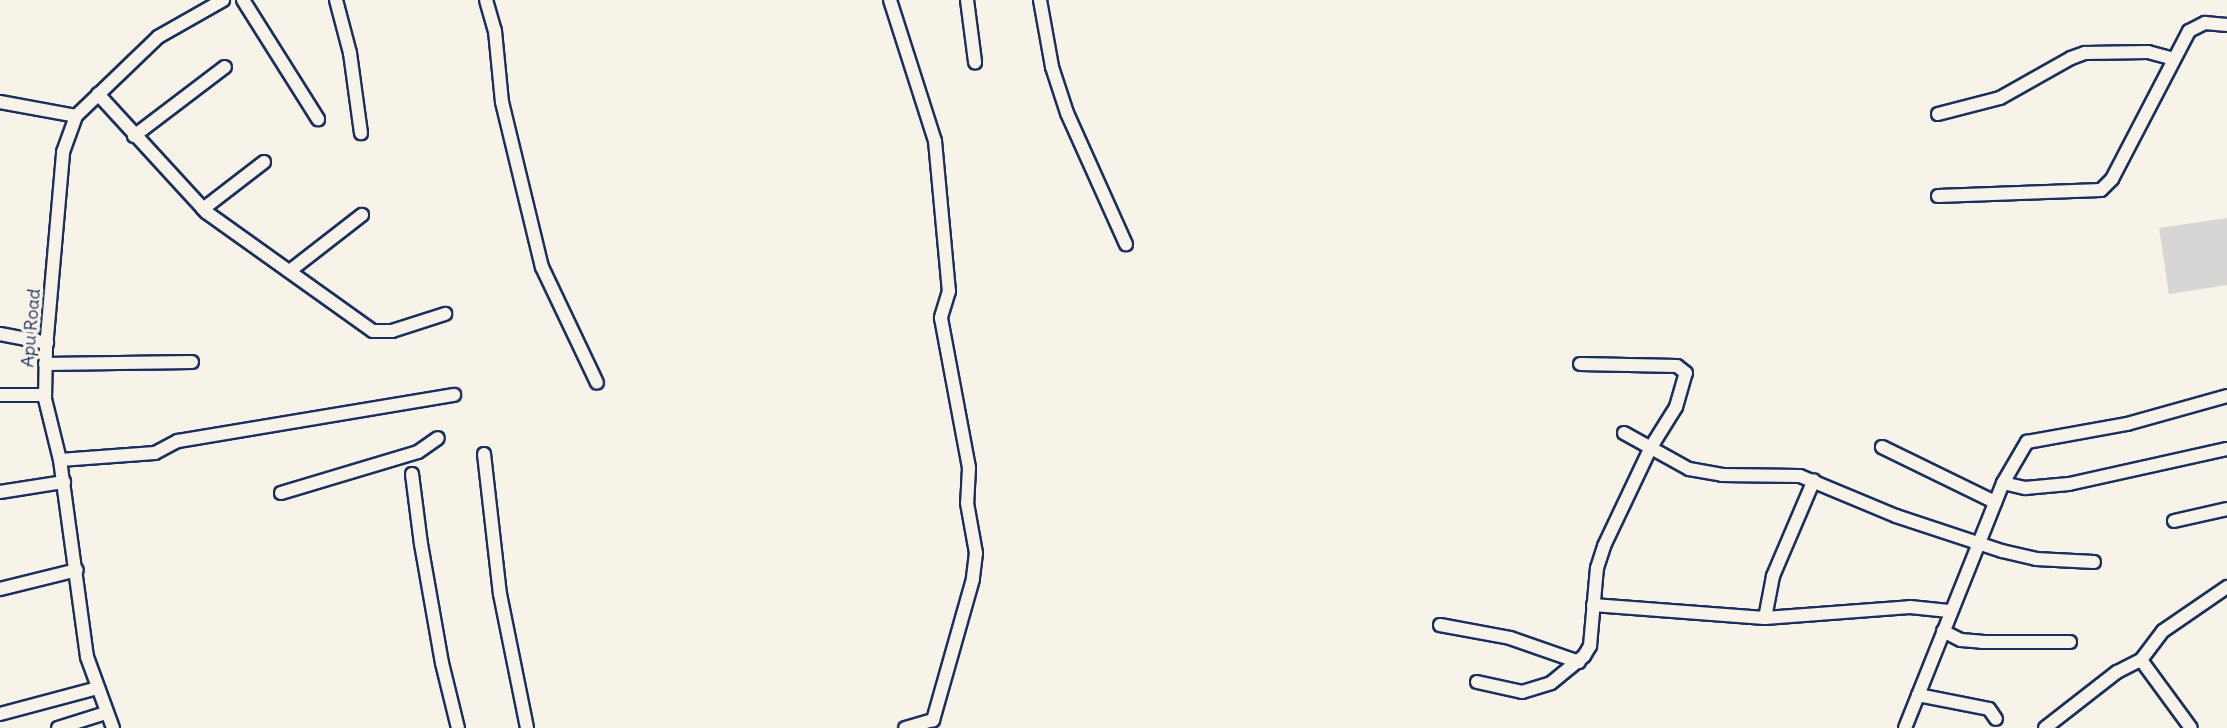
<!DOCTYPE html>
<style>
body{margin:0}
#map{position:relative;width:2227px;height:728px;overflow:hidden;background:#f7f3e8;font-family:Delius,sans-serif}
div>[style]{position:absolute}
.green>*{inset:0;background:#d7d6d4}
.roads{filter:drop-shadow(2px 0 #1b2f5e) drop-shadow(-2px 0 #1b2f5e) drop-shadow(0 2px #1b2f5e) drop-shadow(0 -2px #1b2f5e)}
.minor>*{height:12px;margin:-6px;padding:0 6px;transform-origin:6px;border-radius:6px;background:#f7f3e8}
span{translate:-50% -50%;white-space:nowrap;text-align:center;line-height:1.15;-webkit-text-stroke:7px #f7f3e8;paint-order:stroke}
.street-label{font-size:18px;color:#1b2f5e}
</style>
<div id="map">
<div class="green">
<i style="clip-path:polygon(2227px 218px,2227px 285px,2169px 294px,2159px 228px)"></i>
</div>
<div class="roads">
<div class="minor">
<i style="left:243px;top:0;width:141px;rotate:57.8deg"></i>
<i style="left:336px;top:0;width:55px;rotate:75.2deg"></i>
<i style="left:350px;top:53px;width:81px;rotate:82.2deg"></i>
<i style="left:486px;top:0;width:32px;rotate:74deg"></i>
<i style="left:495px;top:31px;width:71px;rotate:84.4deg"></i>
<i style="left:502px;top:102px;width:170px;rotate:76.4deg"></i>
<i style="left:542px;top:267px;width:128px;rotate:64.6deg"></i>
<i style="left:890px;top:0;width:148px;rotate:72.3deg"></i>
<i style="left:935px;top:141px;width:151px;rotate:84.7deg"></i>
<i style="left:949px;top:291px;width:28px;rotate:107deg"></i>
<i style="left:941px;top:318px;width:153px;rotate:79.4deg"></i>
<i style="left:969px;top:468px;width:35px;rotate:93deg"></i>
<i style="left:967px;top:503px;width:51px;rotate:79.8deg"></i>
<i style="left:976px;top:553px;width:26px;rotate:97deg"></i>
<i style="left:973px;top:579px;width:147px;rotate:105.8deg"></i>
<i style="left:933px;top:720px;width:29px;rotate:164deg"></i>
<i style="left:967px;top:0;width:63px;rotate:82.6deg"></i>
<i style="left:1040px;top:0;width:68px;rotate:79.8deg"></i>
<i style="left:1052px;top:67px;width:48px;rotate:71.9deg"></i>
<i style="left:1067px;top:113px;width:144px;rotate:65.8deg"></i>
<i style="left:98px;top:94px;width:160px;rotate:47.5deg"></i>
<i style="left:206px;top:212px;width:205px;rotate:35.5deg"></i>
<i style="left:373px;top:331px;width:19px"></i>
<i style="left:392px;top:331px;width:56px;rotate:-17.8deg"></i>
<i style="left:0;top:102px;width:77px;rotate:10.4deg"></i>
<i style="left:1938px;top:114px;width:64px;rotate:-14.5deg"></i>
<i style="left:2000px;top:98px;width:81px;rotate:-29.4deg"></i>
<i style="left:2071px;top:58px;width:15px;rotate:-20deg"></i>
<i style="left:2085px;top:53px;width:63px;rotate:-0.9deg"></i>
<i style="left:2148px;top:52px;width:27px;rotate:15deg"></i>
<i style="left:134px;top:136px;width:114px;rotate:-37.2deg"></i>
<i style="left:1938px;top:196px;width:163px;rotate:-2.1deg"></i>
<i style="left:2101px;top:190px;width:16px;rotate:-45deg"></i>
<i style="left:2112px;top:179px;width:167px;rotate:-62.5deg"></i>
<i style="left:2189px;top:31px;width:18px;rotate:-27deg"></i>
<i style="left:2205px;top:23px;width:22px;rotate:5deg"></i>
<i style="left:203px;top:209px;width:77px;rotate:-37.6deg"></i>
<i style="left:291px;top:270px;width:90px;rotate:-37.8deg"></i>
<i style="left:0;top:334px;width:48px;rotate:10.8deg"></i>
<i style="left:45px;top:364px;width:147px;rotate:-0.8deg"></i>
<i style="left:0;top:395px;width:45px"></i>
<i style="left:1624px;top:433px;width:74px;rotate:29deg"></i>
<i style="left:1689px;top:469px;width:34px;rotate:10deg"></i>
<i style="left:1722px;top:475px;width:78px;rotate:0.7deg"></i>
<i style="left:1800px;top:476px;width:104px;rotate:22.6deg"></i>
<i style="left:1896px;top:516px;width:112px;rotate:18.3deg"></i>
<i style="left:2002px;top:551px;width:35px;rotate:13deg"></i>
<i style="left:2036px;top:559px;width:58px;rotate:3deg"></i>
<i style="left:1882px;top:447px;width:126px;rotate:26deg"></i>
<i style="left:484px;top:454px;width:141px;rotate:83.5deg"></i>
<i style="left:500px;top:594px;width:137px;rotate:78.6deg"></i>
<i style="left:60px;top:460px;width:95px;rotate:-4.2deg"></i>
<i style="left:155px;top:453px;width:26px;rotate:-28deg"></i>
<i style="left:178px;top:441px;width:280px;rotate:-9.5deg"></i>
<i style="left:412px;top:474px;width:71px;rotate:82.7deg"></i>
<i style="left:421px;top:544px;width:121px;rotate:80deg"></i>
<i style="left:442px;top:663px;width:67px;rotate:76.2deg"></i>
<i style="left:2003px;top:483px;width:23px;rotate:13deg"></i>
<i style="left:2025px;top:488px;width:44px;rotate:-5.2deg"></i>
<i style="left:2069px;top:484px;width:162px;rotate:-12.5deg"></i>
<i style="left:0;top:492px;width:65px;rotate:-8.9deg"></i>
<i style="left:281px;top:493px;width:143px;rotate:-16.7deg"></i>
<i style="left:418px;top:452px;width:24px;rotate:-35deg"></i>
<i style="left:2174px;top:521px;width:54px;rotate:-12.8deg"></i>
<i style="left:0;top:589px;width:79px;rotate:-13.9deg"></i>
<i style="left:1593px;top:605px;width:172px;rotate:4.3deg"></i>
<i style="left:1765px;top:618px;width:145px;rotate:-4.3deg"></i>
<i style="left:1910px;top:607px;width:39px;rotate:6deg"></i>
<i style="left:1765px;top:618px;width:43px;rotate:-79.2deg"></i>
<i style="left:1773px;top:576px;width:104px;rotate:-66.9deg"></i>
<i style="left:1440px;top:625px;width:71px;rotate:10.5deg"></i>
<i style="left:1510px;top:638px;width:73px;rotate:19.2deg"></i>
<i style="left:1943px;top:631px;width:20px;rotate:27deg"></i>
<i style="left:1961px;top:640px;width:21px;rotate:5deg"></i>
<i style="left:1982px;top:642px;width:88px"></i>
<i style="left:2141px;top:660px;width:84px;rotate:53.7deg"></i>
<i style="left:1477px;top:682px;width:46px;rotate:12.5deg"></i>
<i style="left:1522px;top:692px;width:30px;rotate:-17deg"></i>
<i style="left:1551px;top:683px;width:43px;rotate:-39.3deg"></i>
<i style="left:1584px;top:656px;width:12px;rotate:-59deg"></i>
<i style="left:1590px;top:646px;width:78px;rotate:-84.9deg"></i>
<i style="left:1597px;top:568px;width:23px;rotate:-72deg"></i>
<i style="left:1604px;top:546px;width:110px;rotate:-64.6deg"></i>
<i style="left:1651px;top:447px;width:47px;rotate:-58deg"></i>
<i style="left:1676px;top:407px;width:35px;rotate:-74deg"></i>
<i style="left:1686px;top:373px;width:11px;rotate:-142deg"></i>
<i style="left:1677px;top:366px;width:97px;rotate:-178.8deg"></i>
<i style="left:1918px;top:695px;width:72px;rotate:11.2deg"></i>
<i style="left:1989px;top:709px;width:12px;rotate:55deg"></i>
<i style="left:0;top:714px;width:101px;rotate:-14.9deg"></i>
<i style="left:58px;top:728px;width:50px;rotate:-17.4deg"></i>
<i style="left:113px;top:728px;width:76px;rotate:-110.1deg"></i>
<i style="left:87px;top:657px;width:199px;rotate:-97.8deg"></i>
<i style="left:60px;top:460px;width:63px;rotate:-103.8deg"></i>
<i style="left:45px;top:399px;width:51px;rotate:-88.9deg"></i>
<i style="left:46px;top:348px;width:197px;rotate:-85deg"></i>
<i style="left:63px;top:152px;width:38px;rotate:-70deg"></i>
<i style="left:76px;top:116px;width:114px;rotate:-43.9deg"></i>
<i style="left:158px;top:37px;width:75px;rotate:-29.6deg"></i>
<i style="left:1905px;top:728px;width:264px;rotate:-68.2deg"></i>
<i style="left:2003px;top:483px;width:48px;rotate:-59.7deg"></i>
<i style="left:2027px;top:442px;width:102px;rotate:-10.2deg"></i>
<i style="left:2127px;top:424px;width:104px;rotate:-15.6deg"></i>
<i style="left:2045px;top:728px;width:91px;rotate:-37.9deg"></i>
<i style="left:2117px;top:672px;width:27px;rotate:-27deg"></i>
<i style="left:2141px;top:660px;width:36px;rotate:-53deg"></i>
<i style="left:2163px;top:631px;width:78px;rotate:-34.5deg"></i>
</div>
</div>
<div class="street-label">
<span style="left:31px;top:328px;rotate:-85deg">Apu Road</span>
</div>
</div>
